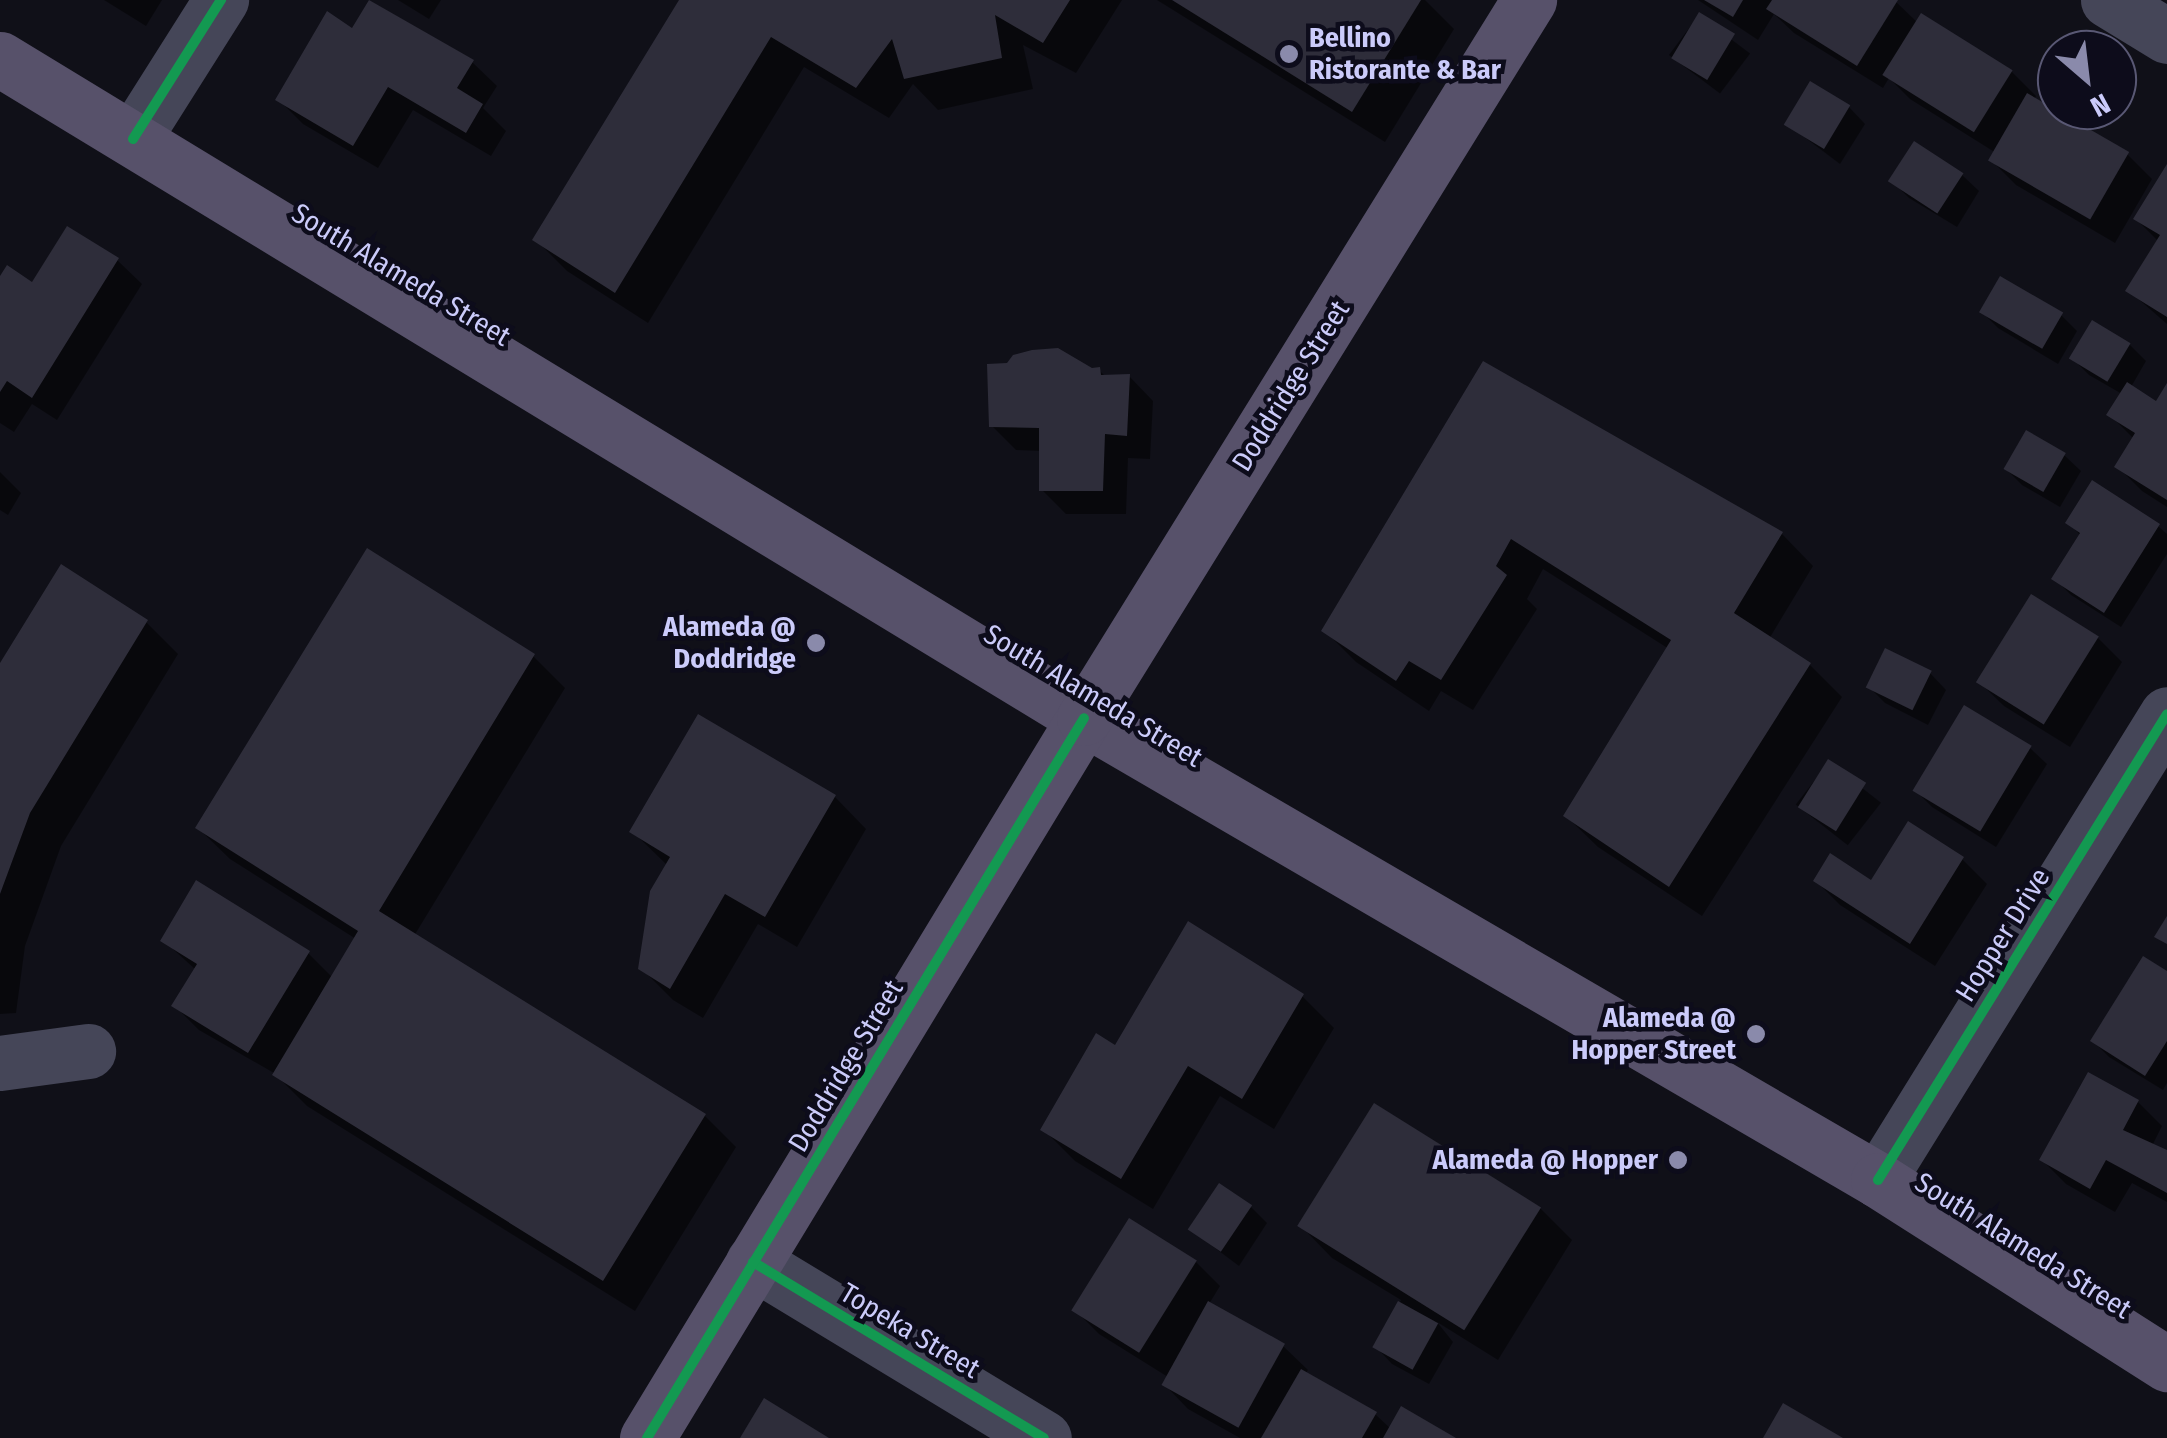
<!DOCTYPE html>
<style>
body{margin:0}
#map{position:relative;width:2167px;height:1438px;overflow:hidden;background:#101018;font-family:"Fira Sans Condensed",sans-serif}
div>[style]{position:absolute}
.shadow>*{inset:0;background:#0007;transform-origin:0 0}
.building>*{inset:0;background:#2e2d3a;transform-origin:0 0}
.minor>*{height:55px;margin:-27.5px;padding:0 27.5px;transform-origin:27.5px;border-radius:27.5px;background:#454658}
.major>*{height:55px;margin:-27.5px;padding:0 27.5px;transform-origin:27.5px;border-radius:27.5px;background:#57516a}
.cycleway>*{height:10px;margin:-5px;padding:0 5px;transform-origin:5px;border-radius:5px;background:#139951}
.dots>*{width:28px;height:28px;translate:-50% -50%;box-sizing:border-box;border:5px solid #0d0c1b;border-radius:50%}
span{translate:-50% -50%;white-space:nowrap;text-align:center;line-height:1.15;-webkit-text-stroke:9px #0d0c1b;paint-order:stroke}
.poi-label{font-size:28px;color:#cbcbfa;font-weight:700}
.left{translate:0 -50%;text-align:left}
.right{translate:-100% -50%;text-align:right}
.street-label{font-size:28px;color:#cbcbfa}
.north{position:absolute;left:2037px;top:30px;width:100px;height:100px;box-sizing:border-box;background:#0d0c1b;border:2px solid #595874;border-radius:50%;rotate:152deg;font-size:28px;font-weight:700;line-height:40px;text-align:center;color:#cbcbfa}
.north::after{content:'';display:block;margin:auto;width:35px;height:45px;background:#8a8aab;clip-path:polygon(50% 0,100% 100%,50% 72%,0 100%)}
</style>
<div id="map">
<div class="shadow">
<i style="clip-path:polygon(104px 0,162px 0,146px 26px)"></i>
<i style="clip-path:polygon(398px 0,441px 0,429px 19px)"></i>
<i style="clip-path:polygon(682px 0,1122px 0,1076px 73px,1023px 45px,1033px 89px,938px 110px,913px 84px,889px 118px,804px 67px,648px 323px,567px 271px,535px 239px)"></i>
<i style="clip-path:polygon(1157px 0,1425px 0,1454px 29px,1385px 142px)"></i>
<i style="clip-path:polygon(1698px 0,1894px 0,1918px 23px,2012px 72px,2036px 96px,2034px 100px,2128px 155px,2152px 179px,2115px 243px,2016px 185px,1991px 160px,1996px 153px,1910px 99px,1889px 78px,1883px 88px,1794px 33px,1774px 14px,1758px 40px)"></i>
<i style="left:1699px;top:15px;width:64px;height:50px;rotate:37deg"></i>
<i style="clip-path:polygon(353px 31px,472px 62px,497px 86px,483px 108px,506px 131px,491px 156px,413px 110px,378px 168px,303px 124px,278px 99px)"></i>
<i style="clip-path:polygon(1849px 107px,1865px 124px,1840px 164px,1787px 124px)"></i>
<i style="clip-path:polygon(2167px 169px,2167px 324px,2128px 290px,2159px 242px,2136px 219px)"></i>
<i style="clip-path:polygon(1962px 175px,1979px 191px,1957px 227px,1909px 198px,1893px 182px)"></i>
<i style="clip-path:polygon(117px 260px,142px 284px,57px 420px,32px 404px,14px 432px,0 423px,0 281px,33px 285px)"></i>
<i style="clip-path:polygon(1982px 312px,2061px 315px,2077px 331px,2058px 364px,1998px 328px)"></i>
<i style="clip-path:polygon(2130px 345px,2146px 361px,2131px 387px,2157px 404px,2167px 389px,2167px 507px,2142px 491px,2117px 466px,2134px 439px,2109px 414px,2122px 394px,2089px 375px,2073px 359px)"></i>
<i style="clip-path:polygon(1484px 365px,1782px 534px,1813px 566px,1769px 639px,1810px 665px,1842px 697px,1702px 916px,1598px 847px,1566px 816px,1669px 649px,1543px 569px,1527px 599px,1537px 609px,1473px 710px,1441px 691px,1429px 711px,1356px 662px,1324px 630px)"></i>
<i style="clip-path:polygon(1099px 370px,1106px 377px,1129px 376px,1153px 401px,1150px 459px,1128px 458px,1126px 514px,1066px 514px,1042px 490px,1042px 451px,1016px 450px,991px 425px)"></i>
<i style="clip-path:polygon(2064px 455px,2081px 471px,2060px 507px,2022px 485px,2006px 469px)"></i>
<i style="clip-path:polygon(0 472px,21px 493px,8px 515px,0 510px)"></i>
<i style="clip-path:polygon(2069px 523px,2158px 526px,2167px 534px,2167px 554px,2121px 627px,2071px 595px,2055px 579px,2081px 536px)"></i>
<i style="clip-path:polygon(146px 622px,178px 654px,61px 846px,25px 946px,16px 1013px,0 1014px,0 668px)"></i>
<i style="clip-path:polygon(2098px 638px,2122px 662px,2070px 747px,2004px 706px,1979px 682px)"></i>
<i style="clip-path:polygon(533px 656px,565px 688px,414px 936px,704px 1115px,736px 1147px,635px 1311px,307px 1106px,274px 1073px,199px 1030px,174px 1005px,196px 970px,163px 940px,308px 953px,333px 978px,356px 939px,230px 859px,198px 828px)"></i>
<i style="clip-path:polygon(1930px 673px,1946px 690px,1928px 725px,1885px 703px,1868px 686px)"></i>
<i style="clip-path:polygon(2030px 748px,2047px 764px,1996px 847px,1932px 807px,1916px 791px)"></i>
<i style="left:1829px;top:762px;width:66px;height:54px;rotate:38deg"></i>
<i style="clip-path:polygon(835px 797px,866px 829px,797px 947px,758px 924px,703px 1018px,673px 1000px,641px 968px,668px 866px,632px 831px)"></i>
<i style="clip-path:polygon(1962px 859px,1987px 884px,1935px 966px,1840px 905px,1816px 881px,1872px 884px)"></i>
<i style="clip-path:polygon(2167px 974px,2167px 1083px,2163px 1090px,2109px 1057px,2093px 1041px)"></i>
<i style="clip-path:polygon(1302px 996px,1334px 1028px,1274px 1129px,1220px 1096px,1153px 1209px,1075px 1161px,1043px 1129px,1116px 1049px)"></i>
<i style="clip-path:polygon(2138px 1102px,2162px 1126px,2152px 1146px,2167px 1153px,2167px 1202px,2132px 1183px,2115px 1212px,2066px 1184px,2042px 1160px)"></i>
<i style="clip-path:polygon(1251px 1207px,1267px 1223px,1239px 1266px,1191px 1230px)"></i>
<i style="clip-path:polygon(1540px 1208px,1572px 1240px,1498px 1360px,1437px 1322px,1453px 1342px,1429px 1384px,1392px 1364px,1376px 1347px,1401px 1300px,1332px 1258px,1301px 1226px)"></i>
<i style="clip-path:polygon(1196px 1262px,1220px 1286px,1209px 1304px,1283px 1346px,1308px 1370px,1305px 1374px,1375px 1414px,1391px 1429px,1451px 1438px,1240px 1438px,1188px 1409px,1164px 1384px,1168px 1377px,1099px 1334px,1075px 1310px)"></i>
</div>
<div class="building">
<i style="clip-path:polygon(369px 0,474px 60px,457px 88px,483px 104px,466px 133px,388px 87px,353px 146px,275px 100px,327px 11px,352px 28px)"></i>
<i style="clip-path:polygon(679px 0,1070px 0,1043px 43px,995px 15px,1002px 58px,904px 79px,892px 39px,856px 88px,771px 37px,615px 293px,532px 240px)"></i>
<i style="clip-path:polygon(1172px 0,1421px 0,1352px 112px)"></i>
<i style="clip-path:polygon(1704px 0,1743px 0,1733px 17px)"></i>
<i style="clip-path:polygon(1772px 0,1898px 0,1857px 66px,1766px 9px)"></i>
<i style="left:1699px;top:12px;width:42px;height:54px;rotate:31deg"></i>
<i style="left:1921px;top:13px;width:108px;height:73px;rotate:32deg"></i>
<i style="left:1810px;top:81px;width:47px;height:51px;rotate:31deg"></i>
<i style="left:2027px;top:93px;width:118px;height:78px;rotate:30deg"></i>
<i style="left:1914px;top:141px;width:59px;height:48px;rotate:33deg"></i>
<i style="clip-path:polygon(2167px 164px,2167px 317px,2125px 291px,2160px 235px,2133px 219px)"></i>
<i style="clip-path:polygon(67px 226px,119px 258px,32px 398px,7px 381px,0 392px,0 276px,7px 265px,32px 282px)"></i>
<i style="left:2000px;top:276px;width:73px;height:42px;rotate:30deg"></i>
<i style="left:2092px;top:320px;width:45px;height:45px;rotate:31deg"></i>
<i style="clip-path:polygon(1058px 348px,1092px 368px,1100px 367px,1101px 375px,1130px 374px,1127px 436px,1105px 434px,1103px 491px,1039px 491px,1039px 428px,989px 427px,987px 364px,1007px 363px,1013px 355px,1032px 350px)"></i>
<i style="clip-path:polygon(1483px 361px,1783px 532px,1734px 613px,1811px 663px,1669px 887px,1563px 816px,1671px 640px,1511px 539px,1496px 566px,1507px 575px,1441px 680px,1409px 661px,1396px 681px,1321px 631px)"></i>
<i style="clip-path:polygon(2127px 382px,2156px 401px,2167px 383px,2167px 500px,2114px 467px,2135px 433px,2106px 415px)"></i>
<i style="left:2026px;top:430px;width:46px;height:45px;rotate:30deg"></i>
<i style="clip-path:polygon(2092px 480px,2160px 524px,2104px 613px,2051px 579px,2080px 533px,2065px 523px)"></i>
<i style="clip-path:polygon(367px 548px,535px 654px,379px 911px,706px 1114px,603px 1281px,272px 1075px,358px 931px,195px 828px)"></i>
<i style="clip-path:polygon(61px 564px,148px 620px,30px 813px,0 894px,0 663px)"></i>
<i style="left:2031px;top:594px;width:80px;height:104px;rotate:32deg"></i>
<i style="left:1885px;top:648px;width:52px;height:44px;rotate:26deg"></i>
<i style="left:1964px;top:705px;width:79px;height:100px;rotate:31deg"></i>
<i style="clip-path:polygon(698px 714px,836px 795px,765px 917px,725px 894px,670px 989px,638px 969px,650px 891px,670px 857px,629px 832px)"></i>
<i style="left:1828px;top:759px;width:45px;height:57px;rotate:32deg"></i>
<i style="clip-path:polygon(1908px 821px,1964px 857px,1910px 944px,1813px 881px,1830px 853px,1871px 880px)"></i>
<i style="clip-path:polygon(196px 880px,310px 951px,248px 1053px,171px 1006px,197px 964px,160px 941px)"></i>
<i style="clip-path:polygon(2167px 916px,2167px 944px,2154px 937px)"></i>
<i style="clip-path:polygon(1188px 921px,1304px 994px,1242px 1099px,1188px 1066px,1121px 1179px,1040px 1130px,1096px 1033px,1115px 1045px)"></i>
<i style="clip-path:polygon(2143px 956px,2167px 971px,2167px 1041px,2145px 1076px,2090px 1041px)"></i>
<i style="clip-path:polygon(2088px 1072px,2139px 1100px,2123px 1130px,2167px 1150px,2167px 1193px,2106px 1160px,2090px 1189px,2039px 1160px)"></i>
<i style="left:1374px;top:1103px;width:197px;height:145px;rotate:32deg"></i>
<i style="left:1219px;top:1183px;width:40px;height:56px;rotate:34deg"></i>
<i style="left:1129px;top:1218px;width:80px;height:109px;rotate:32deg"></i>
<i style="left:1208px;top:1301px;width:88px;height:96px;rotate:29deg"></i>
<i style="left:1398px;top:1301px;width:46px;height:53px;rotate:29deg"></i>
<i style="clip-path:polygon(1301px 1369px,1377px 1412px,1362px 1438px,1261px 1438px)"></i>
<i style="clip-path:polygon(764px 1398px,829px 1438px,740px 1438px)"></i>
<i style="clip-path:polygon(1783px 1403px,1843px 1438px,1763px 1438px)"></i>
<i style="clip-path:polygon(1401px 1406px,1456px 1438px,1383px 1438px)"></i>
</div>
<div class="minor">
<i style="left:2108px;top:0;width:69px;rotate:31.4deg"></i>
<i style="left:133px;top:139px;width:165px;rotate:-57.7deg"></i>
<i style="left:0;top:1063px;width:89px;rotate:-7.8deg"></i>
<i style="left:1878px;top:1180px;width:548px;rotate:-58.19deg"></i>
<i style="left:753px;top:1262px;width:340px;rotate:31.2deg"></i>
</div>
<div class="major">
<i style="left:0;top:59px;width:1269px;rotate:31.3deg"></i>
<i style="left:1084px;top:718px;width:919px;rotate:30.19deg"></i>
<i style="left:1878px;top:1180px;width:343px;rotate:32.5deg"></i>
<i style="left:647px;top:1438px;width:842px;rotate:-58.74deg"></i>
<i style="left:1084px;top:718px;width:845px;rotate:-58.21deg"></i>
</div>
<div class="cycleway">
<i style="left:133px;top:139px;width:165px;rotate:-57.7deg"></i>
<i style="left:1878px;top:1180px;width:548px;rotate:-58.19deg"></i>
<i style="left:753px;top:1262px;width:340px;rotate:31.2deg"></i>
<i style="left:647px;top:1438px;width:842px;rotate:-58.74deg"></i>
</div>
<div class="dots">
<i style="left:1289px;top:54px;background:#8a8aab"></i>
<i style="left:816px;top:643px;background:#8a8aab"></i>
<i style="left:1756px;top:1034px;background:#8a8aab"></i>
<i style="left:1678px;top:1160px;background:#8a8aab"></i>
</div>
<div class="poi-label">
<span class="left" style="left:1309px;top:54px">Bellino<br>Ristorante &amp; Bar</span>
<span class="right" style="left:796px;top:643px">Alameda @<br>Doddridge</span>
<span class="right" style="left:1736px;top:1034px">Alameda @<br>Hopper Street</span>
<span class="right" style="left:1658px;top:1160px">Alameda @ Hopper</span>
</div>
<div class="street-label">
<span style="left:401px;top:275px;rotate:31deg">South Alameda Street</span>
<span style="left:1291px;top:386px;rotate:-58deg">Doddridge Street</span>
<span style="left:1093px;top:696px;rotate:31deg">South Alameda Street</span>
<span style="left:2003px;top:935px;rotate:-58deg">Hopper Drive</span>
<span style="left:846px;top:1066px;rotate:-59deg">Doddridge Street</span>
<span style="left:2023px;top:1246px;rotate:32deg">South Alameda Street</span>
<span style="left:910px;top:1331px;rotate:31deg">Topeka Street</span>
</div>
<div class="north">N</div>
</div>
